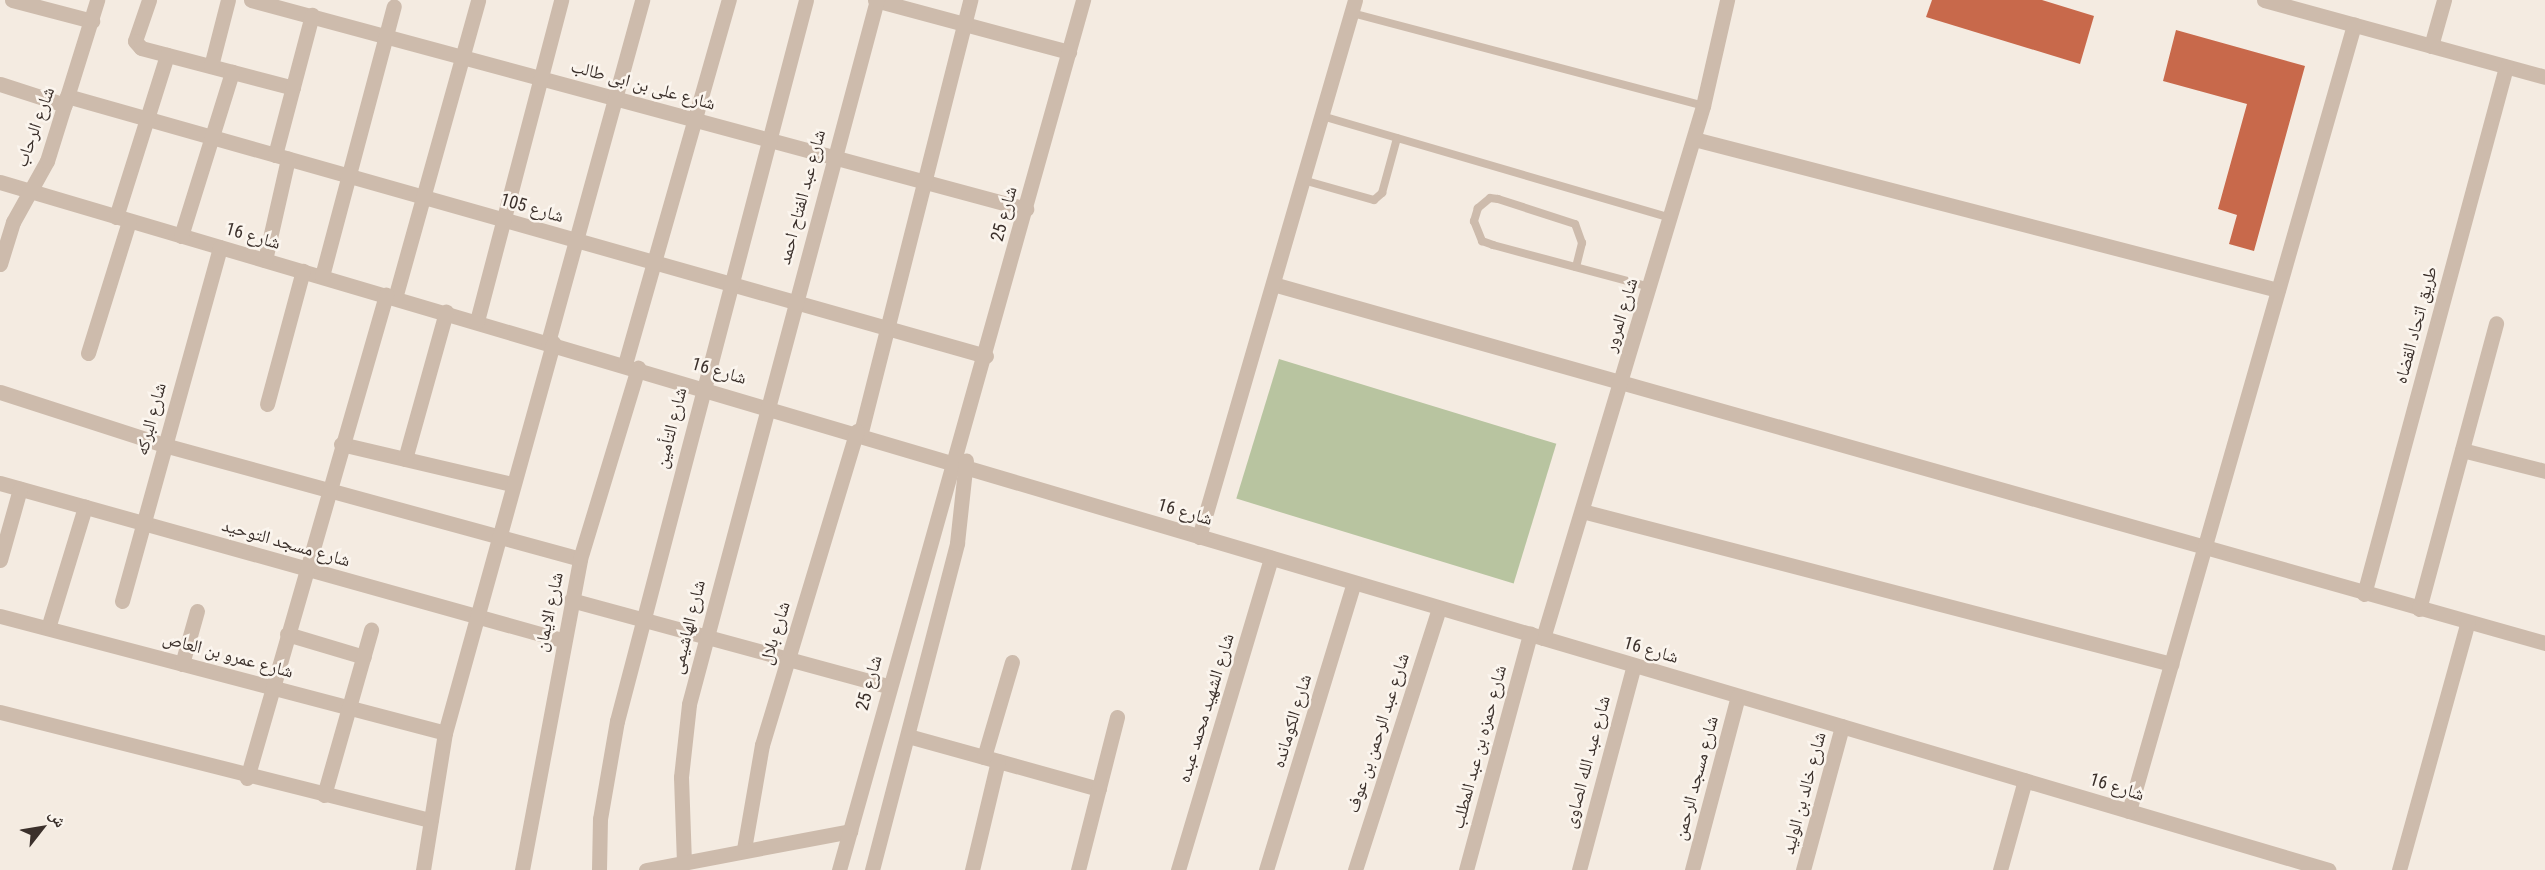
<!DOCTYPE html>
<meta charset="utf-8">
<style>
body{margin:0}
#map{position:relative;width:2545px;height:870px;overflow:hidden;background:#f4ebe1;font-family:"Roboto Condensed","Noto Naskh Arabic",sans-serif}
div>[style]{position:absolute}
.green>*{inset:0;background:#b8c4a0;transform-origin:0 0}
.building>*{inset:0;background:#c8694b}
.service>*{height:8px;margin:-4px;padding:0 4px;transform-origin:4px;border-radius:4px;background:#cdbbac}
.minor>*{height:15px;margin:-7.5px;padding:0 7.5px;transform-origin:7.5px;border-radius:7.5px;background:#cdbbac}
span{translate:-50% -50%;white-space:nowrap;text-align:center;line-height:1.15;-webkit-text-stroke:5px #fbf5ee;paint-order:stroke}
.street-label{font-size:18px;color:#3b302b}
.north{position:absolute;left:12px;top:798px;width:60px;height:60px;-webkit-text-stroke:4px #fbf5ee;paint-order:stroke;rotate:59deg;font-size:16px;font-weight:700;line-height:24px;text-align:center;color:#3b302b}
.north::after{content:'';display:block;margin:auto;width:21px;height:27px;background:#3b302b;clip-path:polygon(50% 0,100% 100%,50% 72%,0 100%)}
</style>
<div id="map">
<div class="green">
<i style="left:1279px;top:359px;width:290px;height:146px;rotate:17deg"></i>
</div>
<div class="building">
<i style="clip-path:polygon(1932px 0,2042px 0,2094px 16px,2080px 64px,1926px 17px)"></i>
<i style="clip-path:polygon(2176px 30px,2305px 66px,2254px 251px,2229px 244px,2237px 215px,2218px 209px,2247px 104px,2163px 81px)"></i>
</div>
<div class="service">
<i style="left:1352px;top:13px;width:363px;rotate:14.8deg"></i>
<i style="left:1322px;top:116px;width:364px;rotate:16.3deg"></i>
<i style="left:1303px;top:180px;width:74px;rotate:15.7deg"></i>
<i style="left:1374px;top:200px;width:11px;rotate:-41deg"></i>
<i style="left:1382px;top:193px;width:57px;rotate:-74.7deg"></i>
<i style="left:1576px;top:267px;width:25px;rotate:-76deg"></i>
<i style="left:1582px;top:243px;width:20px;rotate:-110deg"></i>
<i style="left:1575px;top:224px;width:81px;rotate:-162deg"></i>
<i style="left:1498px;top:199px;width:8px;rotate:-173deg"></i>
<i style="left:1490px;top:198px;width:16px;rotate:140deg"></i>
<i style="left:1478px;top:208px;width:14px;rotate:107deg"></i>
<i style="left:1474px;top:221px;width:22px;rotate:68deg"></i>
<i style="left:1482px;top:241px;width:12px;rotate:20deg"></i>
<i style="left:1493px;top:245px;width:163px;rotate:15deg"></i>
</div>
<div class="minor">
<i style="left:12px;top:0;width:83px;rotate:14.7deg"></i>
<i style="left:149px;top:0;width:43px;rotate:108.9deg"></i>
<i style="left:135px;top:41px;width:9px;rotate:49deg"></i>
<i style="left:141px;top:48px;width:157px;rotate:14.7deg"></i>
<i style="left:251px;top:0;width:803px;rotate:15.09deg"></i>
<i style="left:875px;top:0;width:201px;rotate:15deg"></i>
<i style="left:2264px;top:0;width:291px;rotate:15.3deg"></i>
<i style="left:2431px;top:46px;width:48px;rotate:-74.2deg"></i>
<i style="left:211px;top:66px;width:68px;rotate:-75.6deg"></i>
<i style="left:0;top:84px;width:68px;rotate:17.9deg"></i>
<i style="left:67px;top:96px;width:955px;rotate:15.8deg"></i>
<i style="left:1694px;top:139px;width:603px;rotate:14.5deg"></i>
<i style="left:275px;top:155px;width:145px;rotate:-75.2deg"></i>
<i style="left:0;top:182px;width:2428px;rotate:16.46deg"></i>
<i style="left:116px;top:217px;width:170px;rotate:-72.5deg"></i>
<i style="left:181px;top:236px;width:172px;rotate:-72.7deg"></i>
<i style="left:265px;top:260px;width:104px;rotate:-77.2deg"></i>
<i style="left:0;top:264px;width:44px;rotate:-72.8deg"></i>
<i style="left:13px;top:222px;width:70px;rotate:-60.9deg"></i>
<i style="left:47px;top:161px;width:169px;rotate:-72.7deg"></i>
<i style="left:322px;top:276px;width:279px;rotate:-75.1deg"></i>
<i style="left:1273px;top:284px;width:1322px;rotate:15.76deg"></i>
<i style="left:395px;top:298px;width:309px;rotate:-74.4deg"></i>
<i style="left:477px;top:321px;width:332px;rotate:-75.3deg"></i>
<i style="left:548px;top:342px;width:355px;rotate:-74.6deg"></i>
<i style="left:88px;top:353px;width:138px;rotate:-72.7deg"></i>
<i style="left:625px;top:364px;width:379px;rotate:-74.1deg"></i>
<i style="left:0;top:392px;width:172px;rotate:17.9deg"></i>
<i style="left:164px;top:445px;width:431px;rotate:15.3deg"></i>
<i style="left:267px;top:404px;width:138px;rotate:-74.9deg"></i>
<i style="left:861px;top:432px;width:446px;rotate:-75.8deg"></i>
<i style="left:341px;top:444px;width:176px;rotate:13.2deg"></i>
<i style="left:2462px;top:450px;width:86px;rotate:14.2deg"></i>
<i style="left:405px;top:459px;width:153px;rotate:-74.4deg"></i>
<i style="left:0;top:483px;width:584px;rotate:15.61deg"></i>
<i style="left:1582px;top:511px;width:609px;rotate:14.56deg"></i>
<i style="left:1199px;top:537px;width:559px;rotate:-73.8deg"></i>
<i style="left:0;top:560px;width:74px;rotate:-74.3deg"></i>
<i style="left:2364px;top:594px;width:546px;rotate:-74.92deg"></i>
<i style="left:571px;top:600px;width:328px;rotate:15.2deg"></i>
<i style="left:122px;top:601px;width:367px;rotate:-74.5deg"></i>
<i style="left:2419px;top:609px;width:296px;rotate:-74.9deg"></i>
<i style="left:0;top:616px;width:460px;rotate:14.7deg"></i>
<i style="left:48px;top:628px;width:127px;rotate:-73deg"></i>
<i style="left:287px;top:634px;width:80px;rotate:16.6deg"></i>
<i style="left:1543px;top:638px;width:556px;rotate:-73.26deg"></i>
<i style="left:1703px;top:106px;width:109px;rotate:-77.2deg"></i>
<i style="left:182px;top:664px;width:55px;rotate:-74.2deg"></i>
<i style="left:0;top:712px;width:444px;rotate:14.1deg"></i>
<i style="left:908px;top:736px;width:198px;rotate:15.5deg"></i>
<i style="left:984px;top:757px;width:99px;rotate:-73.6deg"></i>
<i style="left:247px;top:778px;width:503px;rotate:-73.94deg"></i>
<i style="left:324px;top:795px;width:172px;rotate:-74.1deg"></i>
<i style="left:2129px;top:811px;width:818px;rotate:-74.03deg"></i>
<i style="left:744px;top:849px;width:106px;rotate:-80.2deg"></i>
<i style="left:762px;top:745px;width:328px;rotate:-73.2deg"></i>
<i style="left:684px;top:863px;width:86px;rotate:-92deg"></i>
<i style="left:681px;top:777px;width:73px;rotate:-83.7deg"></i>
<i style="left:689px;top:704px;width:729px;rotate:-75.05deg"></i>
<i style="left:423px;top:870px;width:139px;rotate:-80.9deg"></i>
<i style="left:445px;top:733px;width:405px;rotate:-74.5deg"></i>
<i style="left:522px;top:870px;width:316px;rotate:-79.4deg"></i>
<i style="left:580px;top:559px;width:200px;rotate:-73.1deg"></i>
<i style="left:599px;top:870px;width:51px;rotate:-88.9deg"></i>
<i style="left:600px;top:819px;width:99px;rotate:-80.2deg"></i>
<i style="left:617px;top:721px;width:745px;rotate:-75.31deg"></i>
<i style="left:646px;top:870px;width:208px;rotate:-10.8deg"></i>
<i style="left:839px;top:870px;width:904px;rotate:-74.33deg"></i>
<i style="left:872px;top:870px;width:338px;rotate:-75.4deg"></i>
<i style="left:957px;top:543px;width:83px;rotate:-83.8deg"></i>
<i style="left:972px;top:870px;width:112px;rotate:-76.6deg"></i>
<i style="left:1078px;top:870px;width:158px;rotate:-75.7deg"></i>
<i style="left:1178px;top:870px;width:326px;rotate:-73.4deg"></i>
<i style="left:1266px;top:870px;width:300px;rotate:-73deg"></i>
<i style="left:1355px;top:870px;width:275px;rotate:-72.2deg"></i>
<i style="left:1466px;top:870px;width:245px;rotate:-74.8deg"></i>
<i style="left:1579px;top:870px;width:212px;rotate:-75deg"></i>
<i style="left:1692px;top:870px;width:180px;rotate:-75.2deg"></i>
<i style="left:1803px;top:870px;width:149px;rotate:-74.8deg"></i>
<i style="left:2000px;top:870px;width:93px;rotate:-74.5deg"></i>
<i style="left:2399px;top:870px;width:257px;rotate:-74.5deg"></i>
</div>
<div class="street-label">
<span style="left:643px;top:85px;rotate:15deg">شارع على بن ابى طالب</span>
<span style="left:35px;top:127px;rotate:-70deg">شارع الرحاب</span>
<span style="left:802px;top:197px;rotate:-75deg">شارع عبد الفتاح احمد</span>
<span style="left:532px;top:208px;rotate:16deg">شارع 105</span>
<span style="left:1004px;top:214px;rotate:-75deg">شارع 25</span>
<span style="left:253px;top:236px;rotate:16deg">شارع 16</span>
<span style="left:1621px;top:315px;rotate:-73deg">شارع المرور</span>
<span style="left:2416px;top:325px;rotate:-75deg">طريق اتحاد القضاه</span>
<span style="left:719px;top:371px;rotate:16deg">شارع 16</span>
<span style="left:151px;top:419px;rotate:-75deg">شارع البركه</span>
<span style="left:671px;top:428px;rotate:-76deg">شارع التأمين</span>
<span style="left:1185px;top:512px;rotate:16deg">شارع 16</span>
<span style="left:286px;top:543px;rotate:16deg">شارع مسجد التوحيد</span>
<span style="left:549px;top:612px;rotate:-78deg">شارع الايمان</span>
<span style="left:688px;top:627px;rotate:-76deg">شارع الهاشيمى</span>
<span style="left:775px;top:633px;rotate:-73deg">شارع بلال</span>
<span style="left:1651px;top:650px;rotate:16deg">شارع 16</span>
<span style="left:228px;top:655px;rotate:15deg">شارع عمرو بن العاص</span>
<span style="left:869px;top:683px;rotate:-75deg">شارع 25</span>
<span style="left:1206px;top:708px;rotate:-73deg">شارع الشهيد محمد عبده</span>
<span style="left:1292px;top:721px;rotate:-73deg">شارع الكومانده</span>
<span style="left:1378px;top:733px;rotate:-72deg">شارع عبد الرحمن بن عوف</span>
<span style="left:1479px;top:747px;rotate:-75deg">شارع حمزه بن عبد المطلب</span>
<span style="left:1587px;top:762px;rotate:-75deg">شارع عبد الله الصاوى</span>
<span style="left:1696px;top:778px;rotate:-75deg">شارع مسجد الرحمن</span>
<span style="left:2117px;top:787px;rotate:17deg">شارع 16</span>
<span style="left:1804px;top:793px;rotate:-75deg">شارع خالد بن الوليد</span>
</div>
<div class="north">ش</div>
</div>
